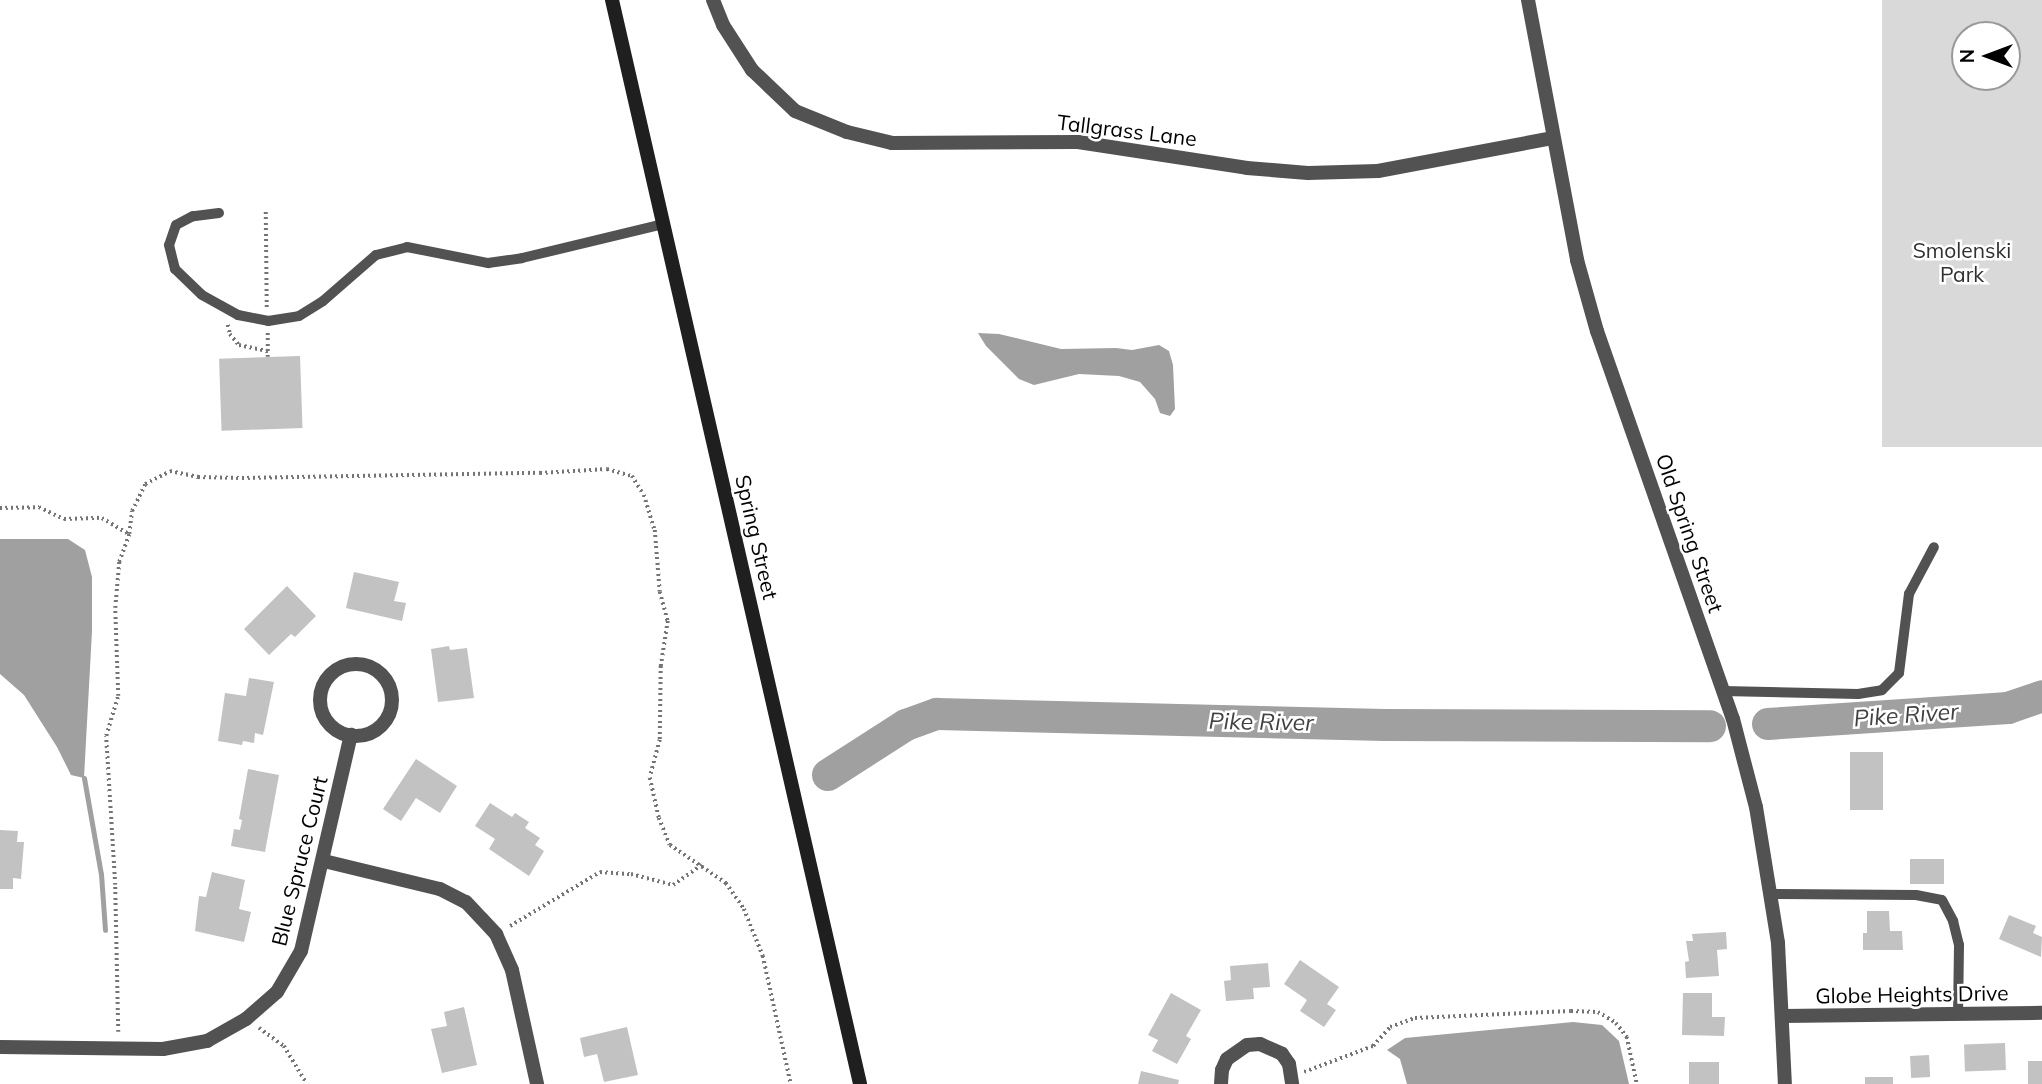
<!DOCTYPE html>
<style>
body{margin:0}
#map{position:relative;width:2042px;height:1084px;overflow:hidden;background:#fff;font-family:Mulish,sans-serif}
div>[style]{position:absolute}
.green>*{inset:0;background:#d9d9d9}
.water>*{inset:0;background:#a0a0a0}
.stream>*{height:5px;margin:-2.5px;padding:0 2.5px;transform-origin:2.5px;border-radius:2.5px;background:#a0a0a0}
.river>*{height:32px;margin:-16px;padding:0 16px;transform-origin:16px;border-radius:16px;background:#a0a0a0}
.building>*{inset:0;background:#c2c2c2;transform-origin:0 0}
.path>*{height:3.5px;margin-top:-1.75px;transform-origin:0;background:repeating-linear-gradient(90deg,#747474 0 2px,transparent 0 5.5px)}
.service>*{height:10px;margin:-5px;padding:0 5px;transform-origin:5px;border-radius:5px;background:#525252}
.minor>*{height:14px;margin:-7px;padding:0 7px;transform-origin:7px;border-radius:7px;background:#525252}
.minor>.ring{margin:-7px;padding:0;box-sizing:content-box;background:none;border:14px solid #525252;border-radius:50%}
.tertiary>*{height:14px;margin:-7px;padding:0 7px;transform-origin:7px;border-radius:7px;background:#525252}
.secondary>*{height:14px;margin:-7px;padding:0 7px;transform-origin:7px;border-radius:7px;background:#1f1f1f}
span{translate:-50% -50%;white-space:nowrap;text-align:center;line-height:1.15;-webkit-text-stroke:5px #fff;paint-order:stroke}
.street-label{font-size:21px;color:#000}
.park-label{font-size:21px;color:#303030}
.water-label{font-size:23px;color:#414141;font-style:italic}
.north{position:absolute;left:1951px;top:21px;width:70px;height:70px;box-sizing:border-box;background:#fff;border:2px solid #999;border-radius:50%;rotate:270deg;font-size:19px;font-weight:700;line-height:28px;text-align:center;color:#000}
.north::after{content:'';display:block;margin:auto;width:24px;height:32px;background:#000;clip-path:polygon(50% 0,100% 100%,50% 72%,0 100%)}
</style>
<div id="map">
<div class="green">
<i style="clip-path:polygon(evenodd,1882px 0,2042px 0,2042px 447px,1882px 447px,1882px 0,1965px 35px,2007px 35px,2007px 77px,1965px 77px,1965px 35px)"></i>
</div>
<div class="water">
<i style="clip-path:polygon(978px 333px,999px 334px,1061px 349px,1116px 348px,1132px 350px,1159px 345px,1169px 351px,1173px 365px,1175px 409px,1170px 416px,1160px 413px,1155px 399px,1140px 382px,1119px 376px,1079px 374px,1034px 385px,1019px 379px,986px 346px)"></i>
<i style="clip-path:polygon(0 539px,68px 539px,85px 550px,92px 577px,92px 631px,84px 778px,71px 775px,57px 747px,24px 695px,0 674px)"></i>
<i style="clip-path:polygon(1573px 1022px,1602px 1025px,1619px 1041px,1629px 1084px,1407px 1084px,1400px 1059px,1387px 1050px,1405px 1038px)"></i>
</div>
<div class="stream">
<i style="left:84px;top:778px;width:97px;rotate:80deg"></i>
<i style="left:101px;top:874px;width:56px;rotate:85.9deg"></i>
</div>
<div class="river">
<i style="left:1768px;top:724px;width:241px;rotate:-3.8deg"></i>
<i style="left:2008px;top:708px;width:36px;rotate:-19deg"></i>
<i style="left:828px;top:775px;width:93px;rotate:-32.7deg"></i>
<i style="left:906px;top:725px;width:33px;rotate:-20deg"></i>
<i style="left:937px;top:714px;width:448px;rotate:1.4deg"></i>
<i style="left:1385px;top:725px;width:325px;rotate:0.2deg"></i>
</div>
<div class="building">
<i style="left:300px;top:356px;width:72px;height:81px;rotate:88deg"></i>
<i style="clip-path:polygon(354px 572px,399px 582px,394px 601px,406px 603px,402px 621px,346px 608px)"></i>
<i style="clip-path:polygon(287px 586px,316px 616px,295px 637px,291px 634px,269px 655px,244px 629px)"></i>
<i style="clip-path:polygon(449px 646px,450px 650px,467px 648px,474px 698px,438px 702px,431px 649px)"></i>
<i style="clip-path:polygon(249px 678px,274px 682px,263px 735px,255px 733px,254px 743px,243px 741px,242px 745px,218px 741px,225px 693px,246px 696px)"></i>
<i style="left:1850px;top:752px;width:33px;height:58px"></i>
<i style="clip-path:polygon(416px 759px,457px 786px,440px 813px,416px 798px,401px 821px,383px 809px)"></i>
<i style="clip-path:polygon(248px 769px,279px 775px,265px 852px,231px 846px,234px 829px,240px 830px,242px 820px,239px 819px)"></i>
<i style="clip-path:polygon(490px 803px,512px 817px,515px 813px,529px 822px,525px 828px,540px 838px,535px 845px,544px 851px,529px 876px,489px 849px,495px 839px,475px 826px)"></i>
<i style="clip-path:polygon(0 830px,18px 831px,17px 842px,24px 842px,21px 879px,13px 878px,13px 889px,0 889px)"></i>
<i style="left:1910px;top:859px;width:34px;height:25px"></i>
<i style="clip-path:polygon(212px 872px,245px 880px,239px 909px,251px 912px,244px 942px,195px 931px,199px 896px,206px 897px)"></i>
<i style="clip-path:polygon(1867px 911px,1889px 911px,1890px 931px,1902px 931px,1903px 950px,1863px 950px,1863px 933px,1867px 933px)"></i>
<i style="clip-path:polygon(2009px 915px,2036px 926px,2033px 933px,2042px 937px,2041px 957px,1999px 939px)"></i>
<i style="clip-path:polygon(1726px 932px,1727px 949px,1717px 950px,1719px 976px,1686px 978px,1685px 962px,1689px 961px,1686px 941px,1693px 941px,1692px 934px)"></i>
<i style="clip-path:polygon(1300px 960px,1339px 987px,1327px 1004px,1336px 1010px,1324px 1027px,1300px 1011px,1307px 1000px,1284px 984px)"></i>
<i style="clip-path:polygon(1268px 963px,1270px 987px,1253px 988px,1254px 999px,1226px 1001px,1224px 981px,1231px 980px,1230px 966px)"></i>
<i style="clip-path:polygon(1171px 993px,1201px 1010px,1186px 1036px,1191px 1039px,1177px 1064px,1152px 1051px,1158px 1040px,1148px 1035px)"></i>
<i style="clip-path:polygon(1683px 993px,1712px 993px,1712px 1017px,1725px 1017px,1724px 1036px,1682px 1035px)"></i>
<i style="clip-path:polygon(464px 1007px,477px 1065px,442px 1073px,431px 1029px,447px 1026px,444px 1012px)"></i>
<i style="clip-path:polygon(627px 1027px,638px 1075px,604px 1082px,597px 1054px,584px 1057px,580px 1038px)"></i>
<i style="left:2005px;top:1043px;width:27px;height:41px;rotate:88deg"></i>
<i style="left:1929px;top:1055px;width:22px;height:19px;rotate:87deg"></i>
<i style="left:2028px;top:1061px;width:14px;height:23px"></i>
<i style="left:1689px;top:1062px;width:30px;height:22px"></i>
<i style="clip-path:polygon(1141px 1071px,1179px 1080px,1178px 1084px,1138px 1084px)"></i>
<i style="left:1865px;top:1077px;width:28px;height:7px"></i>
</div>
<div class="path">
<i style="left:266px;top:212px;width:96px;rotate:89.4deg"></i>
<i style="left:228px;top:325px;width:9px;rotate:77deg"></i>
<i style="left:230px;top:334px;width:14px;rotate:51deg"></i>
<i style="left:239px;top:345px;width:30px;rotate:12deg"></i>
<i style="left:268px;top:333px;width:24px;rotate:90deg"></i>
<i style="left:0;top:508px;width:39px;rotate:-1deg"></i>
<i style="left:39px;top:507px;width:28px;rotate:26deg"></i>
<i style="left:64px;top:519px;width:38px;rotate:-2deg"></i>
<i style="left:102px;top:518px;width:31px;rotate:31deg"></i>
<i style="left:129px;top:534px;width:23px;rotate:-83deg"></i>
<i style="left:132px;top:511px;width:30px;rotate:-64deg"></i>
<i style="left:145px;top:484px;width:28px;rotate:-27deg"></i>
<i style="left:170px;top:471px;width:29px;rotate:12deg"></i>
<i style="left:198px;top:477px;width:44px;rotate:1.3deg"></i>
<i style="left:242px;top:478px;width:298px;rotate:-1deg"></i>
<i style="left:540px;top:473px;width:67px;rotate:-3.4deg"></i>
<i style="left:607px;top:469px;width:26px;rotate:16deg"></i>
<i style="left:632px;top:476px;width:22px;rotate:58deg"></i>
<i style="left:644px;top:495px;width:37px;rotate:73deg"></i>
<i style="left:655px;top:530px;width:62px;rotate:85.4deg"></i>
<i style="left:660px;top:592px;width:30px;rotate:75deg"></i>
<i style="left:668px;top:621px;width:46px;rotate:98.8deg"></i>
<i style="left:661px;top:666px;width:74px;rotate:90.8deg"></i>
<i style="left:660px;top:740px;width:39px;rotate:105deg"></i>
<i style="left:650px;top:778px;width:41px;rotate:77.3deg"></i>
<i style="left:659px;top:818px;width:29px;rotate:68deg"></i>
<i style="left:670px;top:845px;width:68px;rotate:34.2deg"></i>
<i style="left:726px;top:883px;width:32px;rotate:55deg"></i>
<i style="left:744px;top:909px;width:51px;rotate:68deg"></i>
<i style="left:763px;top:956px;width:131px;rotate:77.7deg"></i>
<i style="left:510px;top:926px;width:105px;rotate:-31deg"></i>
<i style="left:600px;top:872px;width:31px;rotate:4deg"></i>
<i style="left:631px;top:874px;width:43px;rotate:14.7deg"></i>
<i style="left:673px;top:885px;width:35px;rotate:-35deg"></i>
<i style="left:259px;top:1028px;width:31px;rotate:36deg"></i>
<i style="left:284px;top:1046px;width:44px;rotate:58.8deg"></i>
<i style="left:118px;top:1032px;width:147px;rotate:-91.2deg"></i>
<i style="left:115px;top:885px;width:149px;rotate:-93.5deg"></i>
<i style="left:106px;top:736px;width:42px;rotate:-73.3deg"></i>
<i style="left:118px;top:696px;width:88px;rotate:-92deg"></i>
<i style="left:115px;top:608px;width:46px;rotate:-85deg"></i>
<i style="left:119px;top:562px;width:30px;rotate:-70deg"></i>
<i style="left:1304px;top:1072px;width:74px;rotate:-20.6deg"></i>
<i style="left:1373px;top:1046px;width:25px;rotate:-48deg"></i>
<i style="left:1390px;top:1027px;width:27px;rotate:-20deg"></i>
<i style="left:1415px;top:1018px;width:156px;rotate:-2.6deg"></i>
<i style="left:1571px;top:1011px;width:27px;rotate:2deg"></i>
<i style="left:1598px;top:1012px;width:21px;rotate:31deg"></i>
<i style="left:1616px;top:1023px;width:18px;rotate:52deg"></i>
<i style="left:1627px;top:1037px;width:48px;rotate:78deg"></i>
</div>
<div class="service">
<i style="left:219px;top:213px;width:26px;rotate:173deg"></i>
<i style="left:193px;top:216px;width:19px;rotate:152deg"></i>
<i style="left:176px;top:225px;width:21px;rotate:109deg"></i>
<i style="left:169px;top:245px;width:25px;rotate:76deg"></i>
<i style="left:175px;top:269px;width:37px;rotate:44deg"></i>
<i style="left:202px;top:295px;width:41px;rotate:29.1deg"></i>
<i style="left:238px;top:315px;width:31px;rotate:11deg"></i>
<i style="left:268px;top:321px;width:31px;rotate:-9deg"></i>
<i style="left:299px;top:316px;width:28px;rotate:-32deg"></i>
<i style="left:323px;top:301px;width:70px;rotate:-41deg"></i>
<i style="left:376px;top:255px;width:32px;rotate:-14deg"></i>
<i style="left:407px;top:247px;width:83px;rotate:11.2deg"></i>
<i style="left:488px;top:263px;width:34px;rotate:-8deg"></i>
<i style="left:522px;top:258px;width:146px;rotate:-13.5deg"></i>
<i style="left:1723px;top:691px;width:135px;rotate:1.3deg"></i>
<i style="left:1858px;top:694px;width:24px;rotate:-9deg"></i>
<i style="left:1882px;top:690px;width:24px;rotate:-45deg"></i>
<i style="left:1899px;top:673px;width:80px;rotate:-82.8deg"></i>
<i style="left:1909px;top:594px;width:53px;rotate:-62deg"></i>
<i style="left:1772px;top:894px;width:144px;rotate:0.4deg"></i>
<i style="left:1916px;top:895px;width:26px;rotate:11deg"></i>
<i style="left:1942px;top:900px;width:24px;rotate:62deg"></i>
<i style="left:1953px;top:921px;width:25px;rotate:76deg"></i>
<i style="left:1959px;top:945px;width:69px;rotate:90.8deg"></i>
</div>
<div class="minor">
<i style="left:713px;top:0;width:27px;rotate:68deg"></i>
<i style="left:723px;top:25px;width:54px;rotate:57.2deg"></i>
<i style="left:752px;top:70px;width:59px;rotate:43.6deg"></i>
<i style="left:795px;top:111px;width:56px;rotate:22deg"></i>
<i style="left:847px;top:132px;width:46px;rotate:13.7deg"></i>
<i style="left:892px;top:143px;width:186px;rotate:-0.3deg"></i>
<i style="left:1078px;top:142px;width:171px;rotate:8.7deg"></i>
<i style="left:1247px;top:168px;width:61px;rotate:4.7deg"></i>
<i style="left:1308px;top:173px;width:70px;rotate:-1.6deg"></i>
<i style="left:1378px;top:171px;width:177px;rotate:-10.7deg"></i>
<i class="ring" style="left:320px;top:664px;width:58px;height:58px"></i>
<i style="left:324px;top:861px;width:119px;rotate:13.6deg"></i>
<i style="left:440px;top:889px;width:29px;rotate:27deg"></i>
<i style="left:466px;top:902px;width:23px;rotate:47deg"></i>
<i style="left:482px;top:919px;width:21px;rotate:47deg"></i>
<i style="left:496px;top:934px;width:39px;rotate:66deg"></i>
<i style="left:512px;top:970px;width:117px;rotate:77.6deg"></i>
<i style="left:1783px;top:1016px;width:259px;rotate:-0.7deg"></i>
<i style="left:0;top:1047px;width:163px;rotate:0.7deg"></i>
<i style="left:163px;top:1049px;width:45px;rotate:-10.3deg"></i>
<i style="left:207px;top:1041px;width:45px;rotate:-29.4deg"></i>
<i style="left:246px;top:1019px;width:41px;rotate:-41.1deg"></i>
<i style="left:277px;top:992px;width:48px;rotate:-59.7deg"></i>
<i style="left:301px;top:951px;width:222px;rotate:-77deg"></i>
<i style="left:1221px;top:1084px;width:14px;rotate:-86deg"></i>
<i style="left:1222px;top:1070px;width:12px;rotate:-66deg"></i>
<i style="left:1227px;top:1059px;width:24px;rotate:-35deg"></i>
<i style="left:1247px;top:1045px;width:13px;rotate:-4deg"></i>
<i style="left:1260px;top:1044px;width:24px;rotate:24deg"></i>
<i style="left:1282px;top:1054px;width:12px;rotate:55deg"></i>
<i style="left:1289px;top:1064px;width:20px;rotate:81deg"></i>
</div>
<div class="tertiary">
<i style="left:1528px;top:0;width:265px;rotate:79.3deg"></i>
<i style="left:1577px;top:260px;width:74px;rotate:74.3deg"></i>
<i style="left:1597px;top:331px;width:411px;rotate:70.7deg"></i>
<i style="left:1733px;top:719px;width:91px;rotate:75.4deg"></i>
<i style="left:1756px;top:807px;width:138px;rotate:80.8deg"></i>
<i style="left:1778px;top:943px;width:141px;rotate:87.2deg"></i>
</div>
<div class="secondary">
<i style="left:612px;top:0;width:1112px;rotate:77.11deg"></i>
</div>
<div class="street-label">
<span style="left:1127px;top:130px;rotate:7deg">Tallgrass Lane</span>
<span style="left:1690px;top:533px;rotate:71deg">Old Spring Street</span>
<span style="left:757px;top:537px;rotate:77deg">Spring Street</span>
<span style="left:299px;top:861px;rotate:-76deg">Blue Spruce Court</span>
<span style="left:1912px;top:994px;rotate:-1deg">Globe Heights Drive</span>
</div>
<div class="park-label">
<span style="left:1962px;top:262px">Smolenski<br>Park</span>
</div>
<div class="water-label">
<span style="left:1906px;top:715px;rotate:-4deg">Pike River</span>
<span style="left:1261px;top:722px;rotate:1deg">Pike River</span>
</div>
<div class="north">N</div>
</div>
